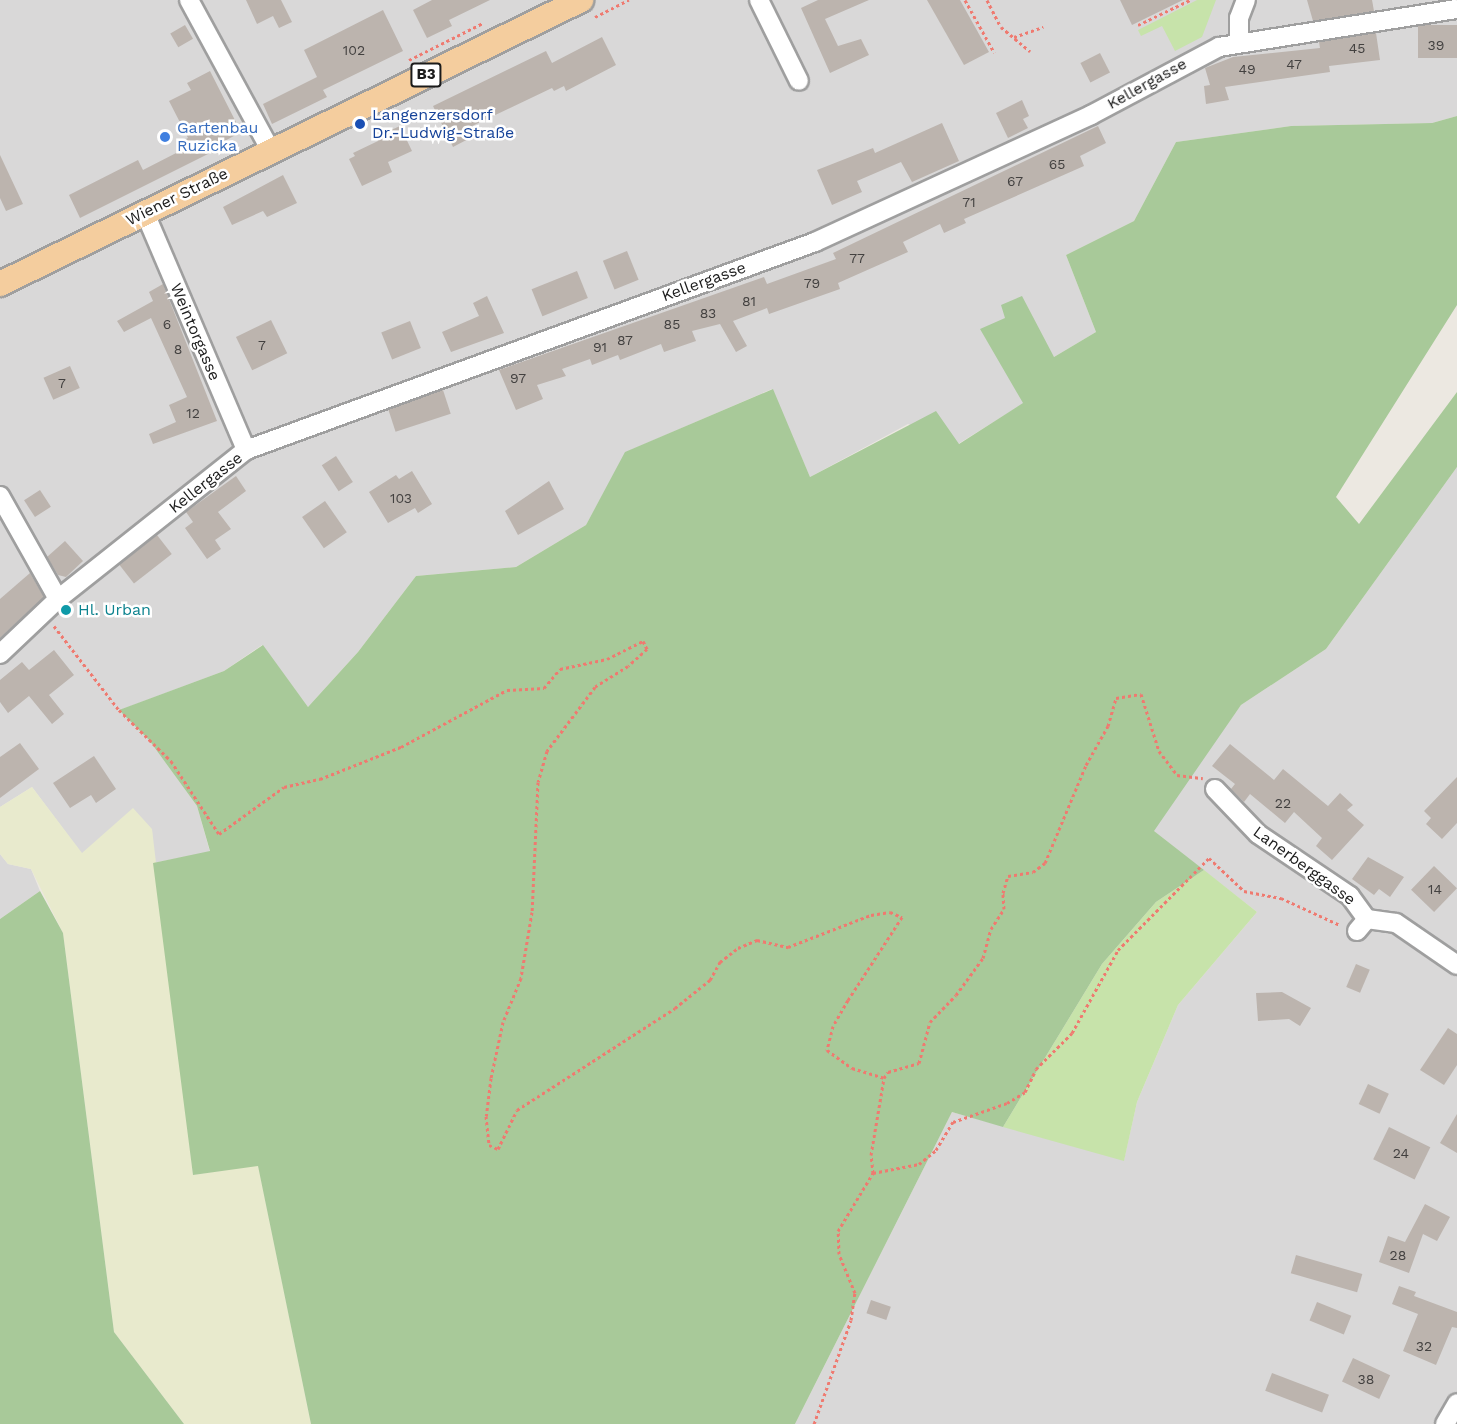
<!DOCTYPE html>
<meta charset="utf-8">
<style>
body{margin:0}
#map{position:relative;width:1457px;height:1424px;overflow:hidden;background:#ece8e1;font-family:"Work Sans",sans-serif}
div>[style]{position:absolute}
.residential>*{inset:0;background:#d9d8d8}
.farmland>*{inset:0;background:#e8eacd}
.grass>*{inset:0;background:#c7e3aa}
.forest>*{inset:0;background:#a8c999}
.building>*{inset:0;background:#bcb4ae;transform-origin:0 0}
.path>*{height:3px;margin-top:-1.5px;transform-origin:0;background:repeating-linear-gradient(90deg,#ef7a70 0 3px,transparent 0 6px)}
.roads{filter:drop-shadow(2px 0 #9f9f9f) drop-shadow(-2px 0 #9f9f9f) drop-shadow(0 2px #9f9f9f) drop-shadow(0 -2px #9f9f9f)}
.minor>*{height:18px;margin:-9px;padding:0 9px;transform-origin:9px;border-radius:9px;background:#fff}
.major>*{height:24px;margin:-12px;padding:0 12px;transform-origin:12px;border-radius:12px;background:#f4cd9e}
.dots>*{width:16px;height:16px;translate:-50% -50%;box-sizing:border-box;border:3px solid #fff;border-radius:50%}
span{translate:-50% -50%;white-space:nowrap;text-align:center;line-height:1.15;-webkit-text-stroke:5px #fff;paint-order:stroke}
.number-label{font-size:14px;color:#434140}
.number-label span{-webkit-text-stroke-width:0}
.shield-label span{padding:2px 4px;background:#fff;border:2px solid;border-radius:4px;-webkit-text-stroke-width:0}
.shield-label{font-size:15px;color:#1b1b1b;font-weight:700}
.street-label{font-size:16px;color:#1b1b1b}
.transit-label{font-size:16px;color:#164399}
.left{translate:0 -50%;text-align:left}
.shop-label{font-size:16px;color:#366cbe}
.culture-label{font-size:16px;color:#0d838f}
</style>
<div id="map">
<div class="residential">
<i style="clip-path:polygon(0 0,1457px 0,1457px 116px,1432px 123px,1291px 126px,1176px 142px,1134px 221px,1066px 255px,1096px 332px,1054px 357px,1006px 318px,1024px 403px,958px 444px,908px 424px,810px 477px,772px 389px,626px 452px,586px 525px,516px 567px,416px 576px,358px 652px,308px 707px,262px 645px,224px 671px,120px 710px,149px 740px,197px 806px,210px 852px,153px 863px,152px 829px,82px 854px,32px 787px,0 807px)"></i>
<i style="clip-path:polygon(1457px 467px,1457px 1424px,795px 1424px,952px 1112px,1124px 1160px,1137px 1102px,1178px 1005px,1257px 912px,1151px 829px,1241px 705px,1326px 649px)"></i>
<i style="clip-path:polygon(0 854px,8px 864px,31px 869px,40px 891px,0 919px)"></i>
</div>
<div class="farmland">
<i style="clip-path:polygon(32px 787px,82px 853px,133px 808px,152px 829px,193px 1175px,258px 1165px,311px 1424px,184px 1424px,114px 1332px,63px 933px,31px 869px,8px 864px,0 854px,0 807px)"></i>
</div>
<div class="grass">
<i style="clip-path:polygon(1197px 0,1216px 0,1202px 37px,1175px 51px,1162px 26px,1141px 36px,1138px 30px)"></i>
<i style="clip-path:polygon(1204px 870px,1257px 912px,1178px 1005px,1137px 1102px,1124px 1161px,1003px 1127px,1102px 964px,1156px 902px)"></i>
</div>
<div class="forest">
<i style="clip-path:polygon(1457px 116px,1457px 305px,1336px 497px,1359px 524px,1457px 392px,1457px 467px,1326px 649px,1241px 705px,1154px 831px,1204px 870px,1156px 902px,1102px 964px,1003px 1127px,952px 1112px,795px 1424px,311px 1424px,258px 1166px,193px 1175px,153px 863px,210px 851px,197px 806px,149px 740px,119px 710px,224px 671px,263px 645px,308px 707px,358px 652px,416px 576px,516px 567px,586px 525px,625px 452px,773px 389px,810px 477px,936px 411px,959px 444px,1023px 403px,980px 329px,1005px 318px,1001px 305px,1022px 296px,1054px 357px,1096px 332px,1066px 255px,1134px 221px,1176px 142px,1291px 126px,1432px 123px)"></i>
<i style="clip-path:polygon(40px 891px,63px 933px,114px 1332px,184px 1424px,0 1424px,0 919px)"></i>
</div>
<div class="building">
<i style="clip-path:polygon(246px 0,281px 0,292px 22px,279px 28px,273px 16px,257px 24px)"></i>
<i style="clip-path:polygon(432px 0,490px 0,449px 20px,452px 26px,427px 38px,413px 10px)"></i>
<i style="clip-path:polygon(818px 0,869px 0,825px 19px,838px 46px,861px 39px,869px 55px,830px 73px,801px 8px)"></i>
<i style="clip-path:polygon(927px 0,960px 0,989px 52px,964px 65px)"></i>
<i style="clip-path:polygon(1120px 0,1183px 0,1132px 25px)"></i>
<i style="clip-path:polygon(1307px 0,1372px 0,1374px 11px,1313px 21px)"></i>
<i style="clip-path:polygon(383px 10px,403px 51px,323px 90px,327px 97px,272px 124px,263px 104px,317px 77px,304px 50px)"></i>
<i style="left:185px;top:25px;width:16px;height:17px;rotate:60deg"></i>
<i style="left:1457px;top:25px;width:33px;height:39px;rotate:90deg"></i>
<i style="clip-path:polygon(1376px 33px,1380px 60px,1329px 66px,1330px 72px,1225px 87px,1229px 100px,1206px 104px,1204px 86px,1210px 85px,1205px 68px,1233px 57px,1320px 48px,1319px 42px)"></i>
<i style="clip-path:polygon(602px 37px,616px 65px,566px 91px,564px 86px,554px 91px,552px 88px,470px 127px,474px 136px,453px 147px,433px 106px,546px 51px,552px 63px)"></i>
<i style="left:1100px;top:53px;width:22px;height:22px;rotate:63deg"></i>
<i style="clip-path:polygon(210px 71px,241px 132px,212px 148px,214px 151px,80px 218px,69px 195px,138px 160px,143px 170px,182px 150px,178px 143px,188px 138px,169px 101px,191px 90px,187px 83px)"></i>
<i style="clip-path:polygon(1022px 100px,1029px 116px,1023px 119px,1028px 128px,1008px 138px,996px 113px)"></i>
<i style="clip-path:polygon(942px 123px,959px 161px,912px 182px,901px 162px,857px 181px,862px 192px,832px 205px,817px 170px,873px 148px,875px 153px)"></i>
<i style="clip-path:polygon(400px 126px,412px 151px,388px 162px,392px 172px,362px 186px,349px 159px,355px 156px,353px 153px,378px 141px,376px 137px)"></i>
<i style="clip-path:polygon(1098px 126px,1106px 143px,1080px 156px,1084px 166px,964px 219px,966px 223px,944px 233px,940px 224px,903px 242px,908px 252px,838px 283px,840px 289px,769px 314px,767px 308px,733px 321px,747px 346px,736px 352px,720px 324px,692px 331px,696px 341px,664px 352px,661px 344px,620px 360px,618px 355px,592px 365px,590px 359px,562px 369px,566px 376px,537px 385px,543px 399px,516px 410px,499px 370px,764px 277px,767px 284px,836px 259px,833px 253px)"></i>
<i style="clip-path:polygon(0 155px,23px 204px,6px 211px,0 198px)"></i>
<i style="clip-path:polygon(283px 175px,297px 203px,267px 217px,263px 211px,232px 225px,223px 207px)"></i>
<i style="left:627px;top:251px;width:31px;height:26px;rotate:68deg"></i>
<i style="left:577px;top:271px;width:29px;height:49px;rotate:68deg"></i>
<i style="clip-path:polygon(163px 284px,217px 421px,153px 444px,149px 434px,176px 422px,169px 405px,187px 397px,151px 318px,124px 332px,117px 321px,153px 301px,149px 292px)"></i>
<i style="clip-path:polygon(487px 296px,504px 333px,451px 352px,442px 332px,479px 316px,473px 303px)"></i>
<i style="left:271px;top:320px;width:37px;height:39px;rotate:64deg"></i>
<i style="left:410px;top:321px;width:29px;height:31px;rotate:68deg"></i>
<i style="left:70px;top:366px;width:24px;height:29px;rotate:66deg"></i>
<i style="left:443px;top:390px;width:25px;height:58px;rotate:72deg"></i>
<i style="left:336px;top:456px;width:31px;height:17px;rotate:57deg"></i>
<i style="clip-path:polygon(412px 471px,432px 504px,418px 513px,415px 508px,388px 523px,369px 492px,396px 475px,399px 479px)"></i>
<i style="clip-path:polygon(236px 476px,246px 491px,218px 512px,231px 529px,215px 540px,221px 549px,207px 559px,185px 528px,193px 522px,186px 512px)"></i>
<i style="clip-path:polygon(549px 481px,564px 509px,518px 535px,505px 511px)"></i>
<i style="left:40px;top:490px;width:20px;height:19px;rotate:57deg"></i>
<i style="left:325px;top:501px;width:38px;height:28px;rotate:55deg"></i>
<i style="left:157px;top:535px;width:24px;height:48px;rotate:52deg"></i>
<i style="clip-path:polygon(65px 541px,83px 561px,66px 577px,58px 575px,47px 557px)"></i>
<i style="clip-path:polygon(30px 573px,44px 597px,0 638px,0 599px)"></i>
<i style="clip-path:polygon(54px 650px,74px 675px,49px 695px,64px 714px,52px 724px,29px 696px,8px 713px,0 702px,0 680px,22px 662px,29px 670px)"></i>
<i style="clip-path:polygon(20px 743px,39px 769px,0 798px,0 757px)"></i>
<i style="clip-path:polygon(1230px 744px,1274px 780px,1283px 769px,1328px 806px,1340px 793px,1353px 805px,1347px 810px,1364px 825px,1332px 860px,1316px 846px,1322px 838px,1294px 812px,1285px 823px,1250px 794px,1244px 802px,1231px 789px,1235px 784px,1212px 766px)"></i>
<i style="clip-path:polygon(94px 756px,116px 789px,96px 803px,91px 795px,70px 808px,53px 783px)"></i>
<i style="clip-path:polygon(1457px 777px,1457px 823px,1442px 839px,1426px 824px,1431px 818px,1424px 811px)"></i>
<i style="clip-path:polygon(1368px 857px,1404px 877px,1390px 897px,1379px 889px,1374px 895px,1352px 879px)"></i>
<i style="left:1434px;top:866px;width:32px;height:33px;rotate:44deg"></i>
<i style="left:1356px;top:964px;width:15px;height:25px;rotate:23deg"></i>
<i style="clip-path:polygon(1282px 992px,1311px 1008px,1300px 1026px,1289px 1019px,1258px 1021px,1256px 993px)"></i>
<i style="clip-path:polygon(1448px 1028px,1457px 1034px,1457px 1065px,1444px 1085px,1420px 1070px)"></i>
<i style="left:1368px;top:1084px;width:23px;height:22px;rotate:25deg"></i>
<i style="clip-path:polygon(1457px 1114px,1457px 1153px,1440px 1143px)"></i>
<i style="left:1389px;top:1127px;width:46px;height:36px;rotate:26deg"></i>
<i style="clip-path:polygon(1425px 1204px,1450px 1217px,1437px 1241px,1423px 1234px,1409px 1273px,1379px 1262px,1388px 1236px,1405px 1242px)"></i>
<i style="left:1296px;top:1255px;width:69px;height:19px;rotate:16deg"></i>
<i style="clip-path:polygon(1399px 1286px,1416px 1292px,1414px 1296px,1457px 1312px,1457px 1328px,1452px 1327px,1436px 1365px,1403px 1351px,1418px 1314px,1392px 1304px)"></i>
<i style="left:871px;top:1300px;width:21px;height:14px;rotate:19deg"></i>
<i style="left:1317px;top:1302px;width:37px;height:20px;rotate:22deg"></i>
<i style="left:1353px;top:1358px;width:41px;height:26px;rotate:25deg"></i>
<i style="left:1272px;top:1373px;width:61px;height:19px;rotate:21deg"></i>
</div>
<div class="path">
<i style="left:965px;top:0;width:60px;rotate:60.9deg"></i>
<i style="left:987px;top:0;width:30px;rotate:63deg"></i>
<i style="left:1001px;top:27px;width:38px;rotate:40deg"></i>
<i style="left:595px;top:17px;width:38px;rotate:-27deg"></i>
<i style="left:1138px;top:25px;width:58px;rotate:-25.7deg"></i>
<i style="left:1014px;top:37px;width:31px;rotate:-19deg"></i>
<i style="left:409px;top:60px;width:83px;rotate:-26.6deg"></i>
<i style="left:54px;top:626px;width:106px;rotate:52.3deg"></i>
<i style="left:119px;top:710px;width:73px;rotate:44.4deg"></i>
<i style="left:171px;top:761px;width:87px;rotate:56.7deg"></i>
<i style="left:219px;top:834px;width:80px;rotate:-35.9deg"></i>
<i style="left:284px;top:787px;width:37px;rotate:-13deg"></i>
<i style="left:320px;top:779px;width:87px;rotate:-21.6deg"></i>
<i style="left:401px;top:747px;width:120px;rotate:-28.3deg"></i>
<i style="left:507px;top:690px;width:37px;rotate:-3deg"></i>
<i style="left:544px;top:688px;width:25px;rotate:-50deg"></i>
<i style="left:560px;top:669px;width:48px;rotate:-12deg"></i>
<i style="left:607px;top:659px;width:40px;rotate:-26.6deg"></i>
<i style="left:643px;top:641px;width:9px;rotate:63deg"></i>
<i style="left:647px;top:649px;width:25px;rotate:138deg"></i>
<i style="left:628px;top:666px;width:39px;rotate:148deg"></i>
<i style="left:595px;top:687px;width:80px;rotate:126.9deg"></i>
<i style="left:547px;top:751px;width:32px;rotate:106deg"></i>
<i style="left:538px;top:782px;width:130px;rotate:92.6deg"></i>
<i style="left:532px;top:912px;width:67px;rotate:99.5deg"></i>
<i style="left:521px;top:978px;width:48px;rotate:112.2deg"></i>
<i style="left:503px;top:1022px;width:57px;rotate:102.1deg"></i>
<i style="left:491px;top:1078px;width:38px;rotate:97deg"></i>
<i style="left:486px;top:1116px;width:29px;rotate:84deg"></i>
<i style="left:489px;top:1145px;width:10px;rotate:24deg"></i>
<i style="left:498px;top:1149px;width:43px;rotate:-64deg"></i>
<i style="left:517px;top:1110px;width:188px;rotate:-32.8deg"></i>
<i style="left:675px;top:1008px;width:45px;rotate:-38.7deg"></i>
<i style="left:710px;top:980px;width:21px;rotate:-61deg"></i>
<i style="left:720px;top:962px;width:23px;rotate:-38deg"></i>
<i style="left:738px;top:948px;width:21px;rotate:-23deg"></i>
<i style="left:757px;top:940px;width:32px;rotate:13deg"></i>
<i style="left:788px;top:947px;width:89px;rotate:-21.1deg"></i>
<i style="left:871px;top:915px;width:19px;rotate:-9deg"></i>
<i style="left:890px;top:912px;width:13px;rotate:23deg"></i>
<i style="left:902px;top:917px;width:99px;rotate:123deg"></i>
<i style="left:848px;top:1000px;width:30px;rotate:120deg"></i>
<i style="left:833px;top:1026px;width:25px;rotate:104deg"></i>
<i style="left:827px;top:1050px;width:31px;rotate:36deg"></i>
<i style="left:852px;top:1068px;width:34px;rotate:17deg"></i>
<i style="left:873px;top:1173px;width:18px;rotate:-96deg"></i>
<i style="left:871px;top:1155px;width:78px;rotate:-80.4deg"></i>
<i style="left:884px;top:1078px;width:7px;rotate:-56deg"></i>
<i style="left:888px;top:1072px;width:32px;rotate:-16deg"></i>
<i style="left:919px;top:1063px;width:42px;rotate:-75deg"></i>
<i style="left:930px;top:1022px;width:37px;rotate:-46deg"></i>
<i style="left:956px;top:995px;width:46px;rotate:-53.9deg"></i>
<i style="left:983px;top:958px;width:30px;rotate:-75deg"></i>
<i style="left:991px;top:929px;width:24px;rotate:-57deg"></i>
<i style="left:1004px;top:909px;width:16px;rotate:-94deg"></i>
<i style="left:1003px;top:893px;width:18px;rotate:-74deg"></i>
<i style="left:1008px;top:876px;width:25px;rotate:-9deg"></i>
<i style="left:1033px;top:872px;width:15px;rotate:-37deg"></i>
<i style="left:1045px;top:863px;width:106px;rotate:-67.3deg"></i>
<i style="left:1086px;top:765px;width:45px;rotate:-60.6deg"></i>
<i style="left:1108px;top:726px;width:29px;rotate:-74deg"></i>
<i style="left:1116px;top:698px;width:25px;rotate:-9deg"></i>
<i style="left:1141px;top:694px;width:60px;rotate:72.5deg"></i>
<i style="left:1159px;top:751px;width:30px;rotate:53deg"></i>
<i style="left:1177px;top:775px;width:26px;rotate:7deg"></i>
<i style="left:814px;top:1424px;width:110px;rotate:-70.4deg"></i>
<i style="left:851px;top:1320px;width:27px;rotate:-82deg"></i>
<i style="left:855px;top:1293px;width:42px;rotate:-112.3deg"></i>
<i style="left:839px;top:1254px;width:23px;rotate:-92deg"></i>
<i style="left:838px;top:1231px;width:68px;rotate:-58.9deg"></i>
<i style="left:873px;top:1173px;width:47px;rotate:-11.1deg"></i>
<i style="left:919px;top:1164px;width:22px;rotate:-39deg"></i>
<i style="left:936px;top:1150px;width:33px;rotate:-59deg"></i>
<i style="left:953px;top:1122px;width:57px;rotate:-19.4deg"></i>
<i style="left:1007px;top:1103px;width:21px;rotate:-31deg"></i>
<i style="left:1025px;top:1092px;width:25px;rotate:-64deg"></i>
<i style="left:1036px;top:1069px;width:51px;rotate:-45deg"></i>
<i style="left:1072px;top:1033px;width:95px;rotate:-61deg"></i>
<i style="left:1118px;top:950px;width:129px;rotate:-45.3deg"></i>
<i style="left:1209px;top:858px;width:48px;rotate:43.3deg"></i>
<i style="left:1244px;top:891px;width:38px;rotate:11deg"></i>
<i style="left:1281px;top:898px;width:65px;rotate:24.6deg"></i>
</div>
<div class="roads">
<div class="minor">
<i style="left:189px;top:0;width:172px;rotate:61.5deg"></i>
<i style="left:759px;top:0;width:90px;rotate:63.7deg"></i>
<i style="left:1239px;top:43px;width:25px;rotate:-90deg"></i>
<i style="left:1239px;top:18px;width:19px;rotate:-69deg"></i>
<i style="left:145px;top:213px;width:258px;rotate:66.9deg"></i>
<i style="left:0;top:496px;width:118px;rotate:60.6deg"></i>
<i style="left:0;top:654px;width:80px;rotate:-43.5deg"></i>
<i style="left:58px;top:599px;width:240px;rotate:-38.4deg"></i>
<i style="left:246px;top:450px;width:606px;rotate:-20.08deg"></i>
<i style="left:815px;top:242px;width:304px;rotate:-24.7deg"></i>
<i style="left:1091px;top:115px;width:145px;rotate:-28deg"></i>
<i style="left:1219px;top:47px;width:241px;rotate:-9.1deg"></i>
<i style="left:1215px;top:789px;width:62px;rotate:46.3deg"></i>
<i style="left:1258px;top:834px;width:111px;rotate:34deg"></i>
<i style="left:1350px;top:896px;width:29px;rotate:54deg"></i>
<i style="left:1357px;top:931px;width:16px;rotate:-50deg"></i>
<i style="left:1367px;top:919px;width:29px;rotate:8deg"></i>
<i style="left:1396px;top:923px;width:74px;rotate:34.5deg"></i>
<i style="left:1445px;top:1424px;width:24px;rotate:-60deg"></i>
</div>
<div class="major">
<i style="left:0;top:284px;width:647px;rotate:-26.05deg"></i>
</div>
</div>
<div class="dots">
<i style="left:360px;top:124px;background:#1a4fb4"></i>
<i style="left:165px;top:137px;background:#3f7fe0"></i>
<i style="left:66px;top:610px;background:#0f9aa8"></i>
</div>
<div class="number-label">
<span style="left:1436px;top:45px">39</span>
<span style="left:1357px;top:48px">45</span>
<span style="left:354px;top:50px">102</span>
<span style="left:1294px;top:64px">47</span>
<span style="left:1247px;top:69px">49</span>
<span style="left:1057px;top:164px">65</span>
<span style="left:1015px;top:181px">67</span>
<span style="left:969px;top:202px">71</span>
<span style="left:857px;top:258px">77</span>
<span style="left:812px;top:283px">79</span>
<span style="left:749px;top:301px">81</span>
<span style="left:708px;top:313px">83</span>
<span style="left:167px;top:324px">6</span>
<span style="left:672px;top:324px">85</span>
<span style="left:625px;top:340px">87</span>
<span style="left:262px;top:345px">7</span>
<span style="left:600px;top:347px">91</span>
<span style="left:178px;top:349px">8</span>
<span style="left:518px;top:378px">97</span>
<span style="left:62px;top:383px">7</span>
<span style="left:193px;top:413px">12</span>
<span style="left:401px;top:498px">103</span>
<span style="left:1283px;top:803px">22</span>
<span style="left:1435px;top:889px">14</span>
<span style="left:1401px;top:1153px">24</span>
<span style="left:1398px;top:1255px">28</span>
<span style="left:1424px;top:1346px">32</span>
<span style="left:1366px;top:1379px">38</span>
</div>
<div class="shield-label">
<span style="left:426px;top:75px">B3</span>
</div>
<div class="street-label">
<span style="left:1147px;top:84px;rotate:-29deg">Kellergasse</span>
<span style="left:177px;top:197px;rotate:-26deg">Wiener Straße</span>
<span style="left:704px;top:282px;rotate:-20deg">Kellergasse</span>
<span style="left:195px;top:332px;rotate:67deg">Weintorgasse</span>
<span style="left:206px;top:483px;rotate:-38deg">Kellergasse</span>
<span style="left:1304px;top:866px;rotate:36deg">Lanerberggasse</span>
</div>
<div class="transit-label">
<span class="left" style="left:372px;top:124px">Langenzersdorf<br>Dr.-Ludwig-Straße</span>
</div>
<div class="shop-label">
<span class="left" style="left:177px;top:137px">Gartenbau<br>Ruzicka</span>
</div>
<div class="culture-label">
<span class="left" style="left:78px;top:610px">Hl. Urban</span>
</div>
</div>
